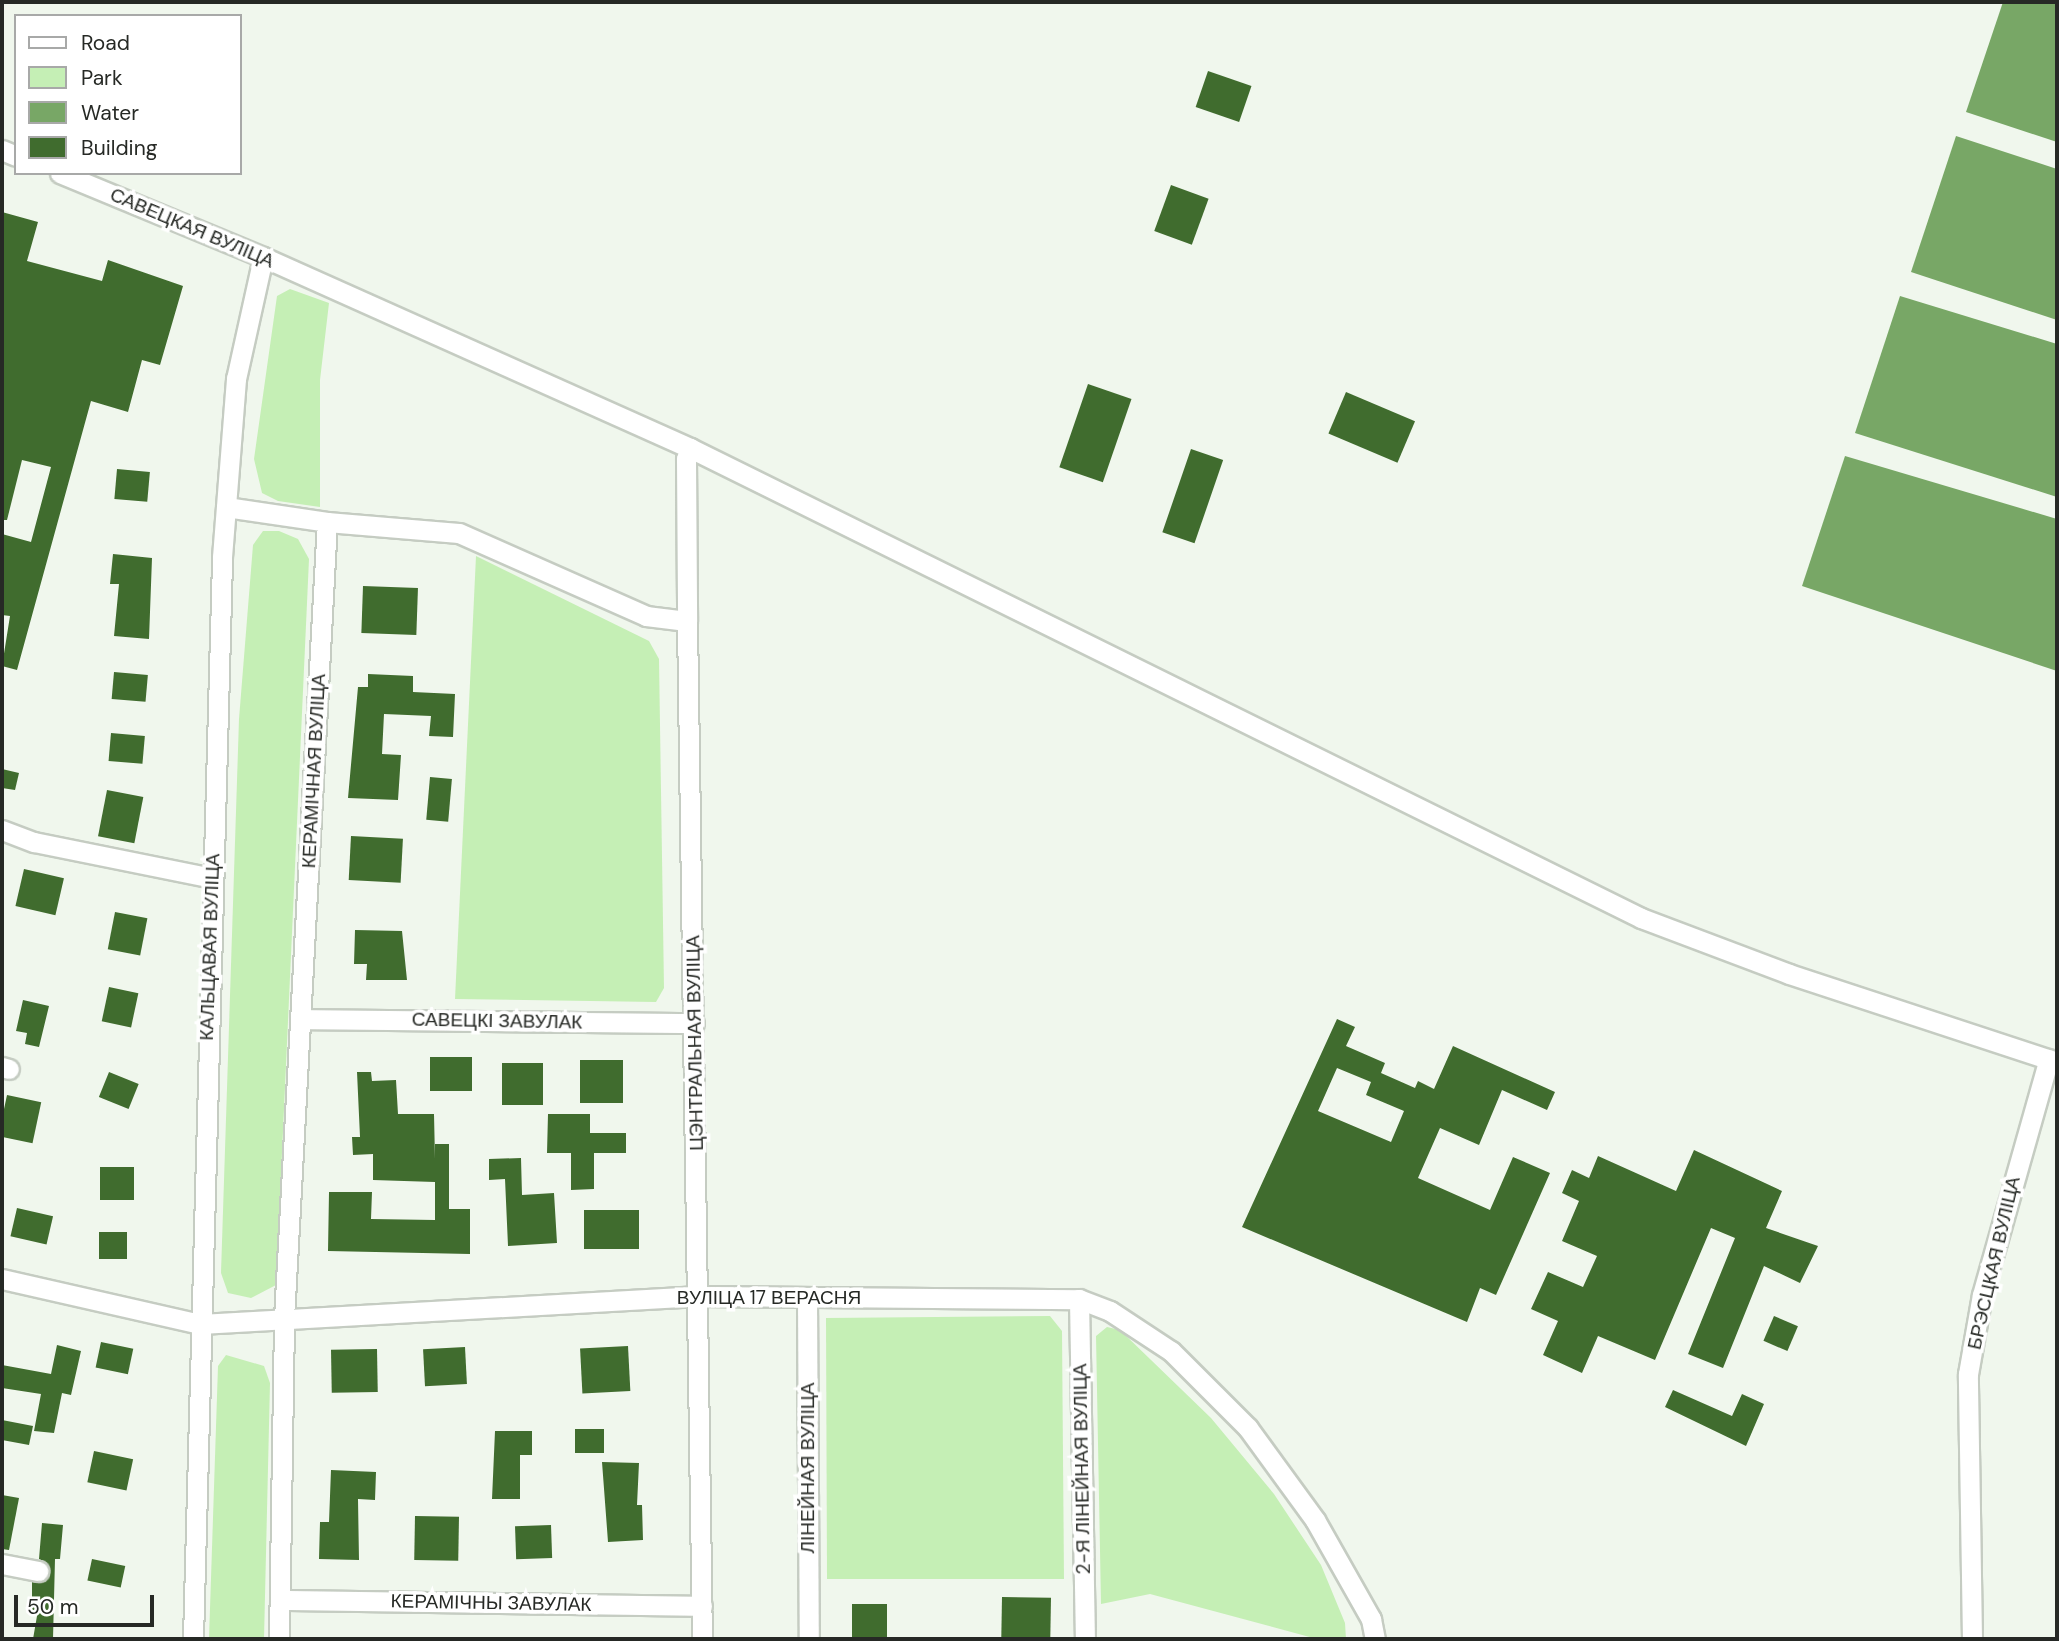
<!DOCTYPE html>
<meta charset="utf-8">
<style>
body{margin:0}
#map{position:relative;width:2059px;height:1641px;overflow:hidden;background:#f0f7ed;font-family:"DM Sans",sans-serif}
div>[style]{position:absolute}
.green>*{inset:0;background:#c5efb5}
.water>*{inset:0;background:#78a766}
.building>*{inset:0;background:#406c2e;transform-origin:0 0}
.roads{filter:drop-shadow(2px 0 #c5ccc2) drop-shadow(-2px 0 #c5ccc2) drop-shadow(0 2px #c5ccc2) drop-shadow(0 -2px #c5ccc2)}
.minor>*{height:19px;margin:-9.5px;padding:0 9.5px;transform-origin:9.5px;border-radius:9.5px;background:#fff}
span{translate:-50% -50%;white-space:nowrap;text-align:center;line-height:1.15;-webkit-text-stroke:7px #fff;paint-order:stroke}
.street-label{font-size:19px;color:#262925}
.frame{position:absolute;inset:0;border:4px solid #262925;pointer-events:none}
.legend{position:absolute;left:14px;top:14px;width:228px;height:161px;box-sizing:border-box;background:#fff;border:2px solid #a8a9a8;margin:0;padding:9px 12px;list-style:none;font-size:21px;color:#262925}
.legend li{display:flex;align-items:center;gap:14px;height:35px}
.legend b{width:35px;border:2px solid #a8a9a8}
.scale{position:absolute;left:14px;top:1595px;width:140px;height:32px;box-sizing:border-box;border:4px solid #262925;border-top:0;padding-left:9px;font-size:21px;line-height:24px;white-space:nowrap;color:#262925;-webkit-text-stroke:5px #fff;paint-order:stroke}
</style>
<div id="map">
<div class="green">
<i style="clip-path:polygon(290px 289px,329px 303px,320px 380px,320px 507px,278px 501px,262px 493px,254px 459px,277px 296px)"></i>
<i style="clip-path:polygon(263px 531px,279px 531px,298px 539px,309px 559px,276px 1285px,251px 1298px,228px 1293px,221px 1273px,239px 719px,253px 545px)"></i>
<i style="clip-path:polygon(476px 556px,649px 641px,659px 659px,664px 988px,656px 1002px,455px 999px)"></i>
<i style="clip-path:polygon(1050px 1316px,1062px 1331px,1064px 1579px,827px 1579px,826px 1318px)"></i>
<i style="clip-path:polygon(1107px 1327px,1120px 1330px,1211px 1418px,1274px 1494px,1321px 1565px,1345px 1623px,1346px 1639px,1317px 1639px,1150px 1594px,1101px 1604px,1096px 1336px)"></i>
<i style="clip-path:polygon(226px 1355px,264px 1366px,270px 1383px,264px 1639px,209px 1639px,218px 1366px)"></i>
</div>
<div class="water">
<i style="clip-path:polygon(2003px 2px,2057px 2px,2057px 142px,1966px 112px)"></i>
<i style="clip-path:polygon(1956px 136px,2057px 169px,2057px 320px,1911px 272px)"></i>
<i style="clip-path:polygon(1900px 296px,2057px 344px,2057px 497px,1855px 433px)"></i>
<i style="clip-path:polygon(1845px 456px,2057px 519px,2057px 671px,1802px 586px)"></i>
</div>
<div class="building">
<i style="left:1208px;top:71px;width:46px;height:38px;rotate:19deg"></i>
<i style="left:1171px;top:185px;width:40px;height:49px;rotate:20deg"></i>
<i style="clip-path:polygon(2px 212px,38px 222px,27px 261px,102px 281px,108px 260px,183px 286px,160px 365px,142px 360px,128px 412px,91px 401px,17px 670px,2px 666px,10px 616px,2px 615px,2px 534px,31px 542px,51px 467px,22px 460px,7px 520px,2px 520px)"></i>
<i style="left:1088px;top:384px;width:46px;height:88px;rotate:19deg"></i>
<i style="left:1346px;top:392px;width:75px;height:45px;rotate:23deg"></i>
<i style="left:1191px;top:449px;width:34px;height:88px;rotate:19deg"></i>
<i style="left:117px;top:469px;width:33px;height:30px;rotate:5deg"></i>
<i style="clip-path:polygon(113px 554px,152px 558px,149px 639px,114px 636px,119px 584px,110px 584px)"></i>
<i style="left:363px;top:586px;width:55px;height:47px;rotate:2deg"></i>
<i style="left:114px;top:672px;width:34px;height:27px;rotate:5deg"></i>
<i style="clip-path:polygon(368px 674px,413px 676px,413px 692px,455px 694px,453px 737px,429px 736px,431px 716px,384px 714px,382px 754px,401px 755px,398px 800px,348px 798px,358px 687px,368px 687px)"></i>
<i style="left:111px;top:733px;width:34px;height:28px;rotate:5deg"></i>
<i style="clip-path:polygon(2px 769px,19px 773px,15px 790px,2px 788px)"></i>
<i style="left:430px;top:777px;width:22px;height:43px;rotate:5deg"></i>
<i style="left:107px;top:790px;width:37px;height:47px;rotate:11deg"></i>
<i style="left:351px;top:836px;width:52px;height:44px;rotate:3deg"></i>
<i style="left:24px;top:869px;width:41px;height:38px;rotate:13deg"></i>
<i style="left:115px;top:912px;width:33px;height:38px;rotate:11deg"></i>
<i style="clip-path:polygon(355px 930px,402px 931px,407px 980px,366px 980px,367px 964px,354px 964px)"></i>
<i style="left:109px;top:987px;width:30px;height:35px;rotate:12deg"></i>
<i style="clip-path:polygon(23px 1000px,49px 1006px,39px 1047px,25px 1044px,27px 1033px,16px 1031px)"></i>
<i style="clip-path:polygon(evenodd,1337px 1019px,1355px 1027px,1346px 1046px,1385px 1063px,1381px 1073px,1415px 1088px,1418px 1081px,1434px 1089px,1453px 1046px,1555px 1092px,1547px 1110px,1502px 1090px,1479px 1145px,1440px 1128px,1418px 1178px,1490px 1210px,1513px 1157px,1550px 1173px,1496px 1295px,1480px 1288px,1467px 1322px,1242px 1227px,1337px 1019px,1337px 1068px,1371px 1082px,1366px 1095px,1404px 1111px,1391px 1142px,1318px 1111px,1337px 1068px)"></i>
<i style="left:430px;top:1057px;width:42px;height:34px"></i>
<i style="left:580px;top:1060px;width:43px;height:43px"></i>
<i style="left:502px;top:1063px;width:41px;height:42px"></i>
<i style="left:109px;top:1072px;width:32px;height:27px;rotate:22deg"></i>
<i style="clip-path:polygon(357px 1072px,371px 1072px,372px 1081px,396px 1080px,398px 1114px,434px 1114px,435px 1159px,435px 1144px,449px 1144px,449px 1209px,470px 1209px,470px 1254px,328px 1251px,329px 1192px,372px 1192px,371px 1219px,435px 1220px,435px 1182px,373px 1180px,373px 1154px,353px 1155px,352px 1137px,360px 1137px)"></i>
<i style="left:7px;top:1095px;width:35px;height:42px;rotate:12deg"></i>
<i style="clip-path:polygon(548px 1114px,590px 1114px,590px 1133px,626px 1133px,626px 1153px,594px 1153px,594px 1189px,571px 1190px,571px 1153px,547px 1153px)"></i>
<i style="clip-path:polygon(1694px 1150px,1782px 1191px,1766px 1228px,1818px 1246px,1800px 1283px,1764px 1266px,1723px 1368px,1688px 1354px,1735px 1238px,1711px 1228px,1655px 1360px,1598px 1336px,1582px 1373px,1543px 1355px,1558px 1321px,1531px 1309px,1548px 1272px,1583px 1287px,1597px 1256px,1562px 1241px,1579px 1201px,1562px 1193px,1572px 1170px,1589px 1178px,1598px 1156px,1676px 1191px)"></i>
<i style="clip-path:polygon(521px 1158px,522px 1195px,554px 1193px,557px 1243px,508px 1246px,505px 1179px,489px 1180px,489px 1159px)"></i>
<i style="left:134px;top:1167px;width:33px;height:34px;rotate:90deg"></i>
<i style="left:17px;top:1208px;width:37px;height:29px;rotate:13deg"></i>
<i style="left:584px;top:1210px;width:55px;height:39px"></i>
<i style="left:99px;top:1232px;width:28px;height:27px"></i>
<i style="left:1774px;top:1316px;width:26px;height:27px;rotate:23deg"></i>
<i style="left:101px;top:1342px;width:33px;height:26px;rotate:12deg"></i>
<i style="clip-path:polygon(57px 1345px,81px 1351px,71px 1395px,62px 1393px,54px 1433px,34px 1431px,41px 1394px,2px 1388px,2px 1365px,51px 1374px)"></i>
<i style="left:628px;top:1346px;width:45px;height:48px;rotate:87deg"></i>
<i style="left:465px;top:1347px;width:37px;height:42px;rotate:87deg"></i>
<i style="left:377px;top:1349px;width:43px;height:46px;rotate:89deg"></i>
<i style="clip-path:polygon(1673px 1390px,1732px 1416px,1742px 1394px,1764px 1404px,1746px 1446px,1665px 1407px)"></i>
<i style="clip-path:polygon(2px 1420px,33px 1426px,29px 1445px,2px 1440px)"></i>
<i style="left:575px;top:1429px;width:29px;height:24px"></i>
<i style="clip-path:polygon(495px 1431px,532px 1431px,532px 1455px,520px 1455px,520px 1499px,492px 1499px)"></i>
<i style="left:94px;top:1451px;width:40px;height:32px;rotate:12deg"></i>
<i style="clip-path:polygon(602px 1462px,639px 1463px,637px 1505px,642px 1505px,643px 1540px,608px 1542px)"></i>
<i style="clip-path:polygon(331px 1470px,376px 1472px,375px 1500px,358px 1499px,359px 1560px,319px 1559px,320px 1522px,329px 1522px)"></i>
<i style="clip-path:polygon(2px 1495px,19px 1498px,9px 1550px,2px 1549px)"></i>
<i style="left:415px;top:1516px;width:44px;height:44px;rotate:1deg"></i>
<i style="clip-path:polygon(42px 1523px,63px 1525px,60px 1559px,55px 1559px,53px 1639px,33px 1639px,37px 1616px,32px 1616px,32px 1582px,43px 1582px,50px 1573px,46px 1562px,39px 1559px)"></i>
<i style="left:551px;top:1525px;width:33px;height:36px;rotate:88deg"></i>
<i style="left:92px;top:1559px;width:34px;height:22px;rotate:12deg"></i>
<i style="left:1002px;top:1597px;width:49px;height:40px;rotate:1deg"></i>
<i style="left:852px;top:1604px;width:35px;height:35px"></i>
</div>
<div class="roads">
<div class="minor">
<i style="left:2px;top:150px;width:15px;rotate:23deg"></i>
<i style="left:60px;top:173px;width:220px;rotate:22.5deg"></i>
<i style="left:263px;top:257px;width:468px;rotate:24.1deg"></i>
<i style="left:690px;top:448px;width:1061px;rotate:26.3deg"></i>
<i style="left:1641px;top:918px;width:158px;rotate:20.7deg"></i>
<i style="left:1789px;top:974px;width:282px;rotate:18.2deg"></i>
<i style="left:690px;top:448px;width:12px;rotate:110deg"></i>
<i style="left:686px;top:459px;width:162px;rotate:89.6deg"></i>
<i style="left:687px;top:621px;width:1018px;rotate:89.16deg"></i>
<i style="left:226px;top:507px;width:102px;rotate:8.4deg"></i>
<i style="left:327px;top:522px;width:132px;rotate:4.8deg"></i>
<i style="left:459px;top:533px;width:205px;rotate:23.9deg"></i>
<i style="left:646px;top:616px;width:41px;rotate:7deg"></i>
<i style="left:2px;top:830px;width:34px;rotate:21deg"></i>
<i style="left:34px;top:842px;width:182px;rotate:11.4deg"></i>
<i style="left:300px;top:1019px;width:394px;rotate:0.6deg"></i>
<i style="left:2px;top:1067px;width:7px;rotate:16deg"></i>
<i style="left:2px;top:1279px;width:203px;rotate:12.8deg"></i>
<i style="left:200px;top:1324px;width:500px;rotate:-3.2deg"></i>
<i style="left:699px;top:1296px;width:380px;rotate:0.5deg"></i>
<i style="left:1079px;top:1299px;width:33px;rotate:21deg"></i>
<i style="left:1110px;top:1311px;width:73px;rotate:33.3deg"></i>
<i style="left:1171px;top:1351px;width:109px;rotate:45deg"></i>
<i style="left:1248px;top:1428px;width:114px;rotate:53.9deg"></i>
<i style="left:1315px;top:1520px;width:114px;rotate:60.5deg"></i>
<i style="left:1371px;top:1619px;width:20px;rotate:79deg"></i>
<i style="left:807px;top:1297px;width:342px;rotate:89.7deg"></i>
<i style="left:1079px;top:1299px;width:340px;rotate:89deg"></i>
<i style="left:2px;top:1564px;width:37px;rotate:11deg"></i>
<i style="left:280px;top:1600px;width:422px;rotate:0.8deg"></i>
<i style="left:193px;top:1639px;width:1082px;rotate:-88.46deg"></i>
<i style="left:222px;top:557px;width:179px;rotate:-85.5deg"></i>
<i style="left:236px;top:379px;width:125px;rotate:-77.5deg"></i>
<i style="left:279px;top:1639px;width:321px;rotate:-89.1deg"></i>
<i style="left:284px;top:1318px;width:797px;rotate:-86.91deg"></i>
<i style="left:1972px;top:1639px;width:265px;rotate:-90.9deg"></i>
<i style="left:1968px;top:1374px;width:80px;rotate:-80deg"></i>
<i style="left:1982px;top:1295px;width:245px;rotate:-74.2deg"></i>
</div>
</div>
<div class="street-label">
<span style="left:192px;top:228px;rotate:23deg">САВЕЦКАЯ ВУЛІЦА</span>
<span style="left:314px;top:771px;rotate:-87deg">КЕРАМІЧНАЯ ВУЛІЦА</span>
<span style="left:210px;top:947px;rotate:-88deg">КАЛЬЦАВАЯ ВУЛІЦА</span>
<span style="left:497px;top:1021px;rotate:1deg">САВЕЦКІ ЗАВУЛАК</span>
<span style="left:695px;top:1043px;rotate:-91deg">ЦЭНТРАЛЬНАЯ ВУЛІЦА</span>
<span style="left:1994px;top:1263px;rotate:-77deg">БРЭСЦКАЯ ВУЛІЦА</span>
<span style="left:769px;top:1298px">ВУЛІЦА 17 ВЕРАСНЯ</span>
<span style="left:808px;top:1468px;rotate:-90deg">ЛІНЕЙНАЯ ВУЛІЦА</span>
<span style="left:1082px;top:1469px;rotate:-91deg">2-Я ЛІНЕЙНАЯ ВУЛІЦА</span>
<span style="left:491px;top:1603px;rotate:1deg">КЕРАМІЧНЫ ЗАВУЛАК</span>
</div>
<div class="frame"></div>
<ul class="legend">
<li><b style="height:9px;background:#fff"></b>Road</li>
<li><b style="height:19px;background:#c5efb5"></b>Park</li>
<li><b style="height:19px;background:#78a766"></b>Water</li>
<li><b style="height:19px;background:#406c2e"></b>Building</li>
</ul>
<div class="scale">50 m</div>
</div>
